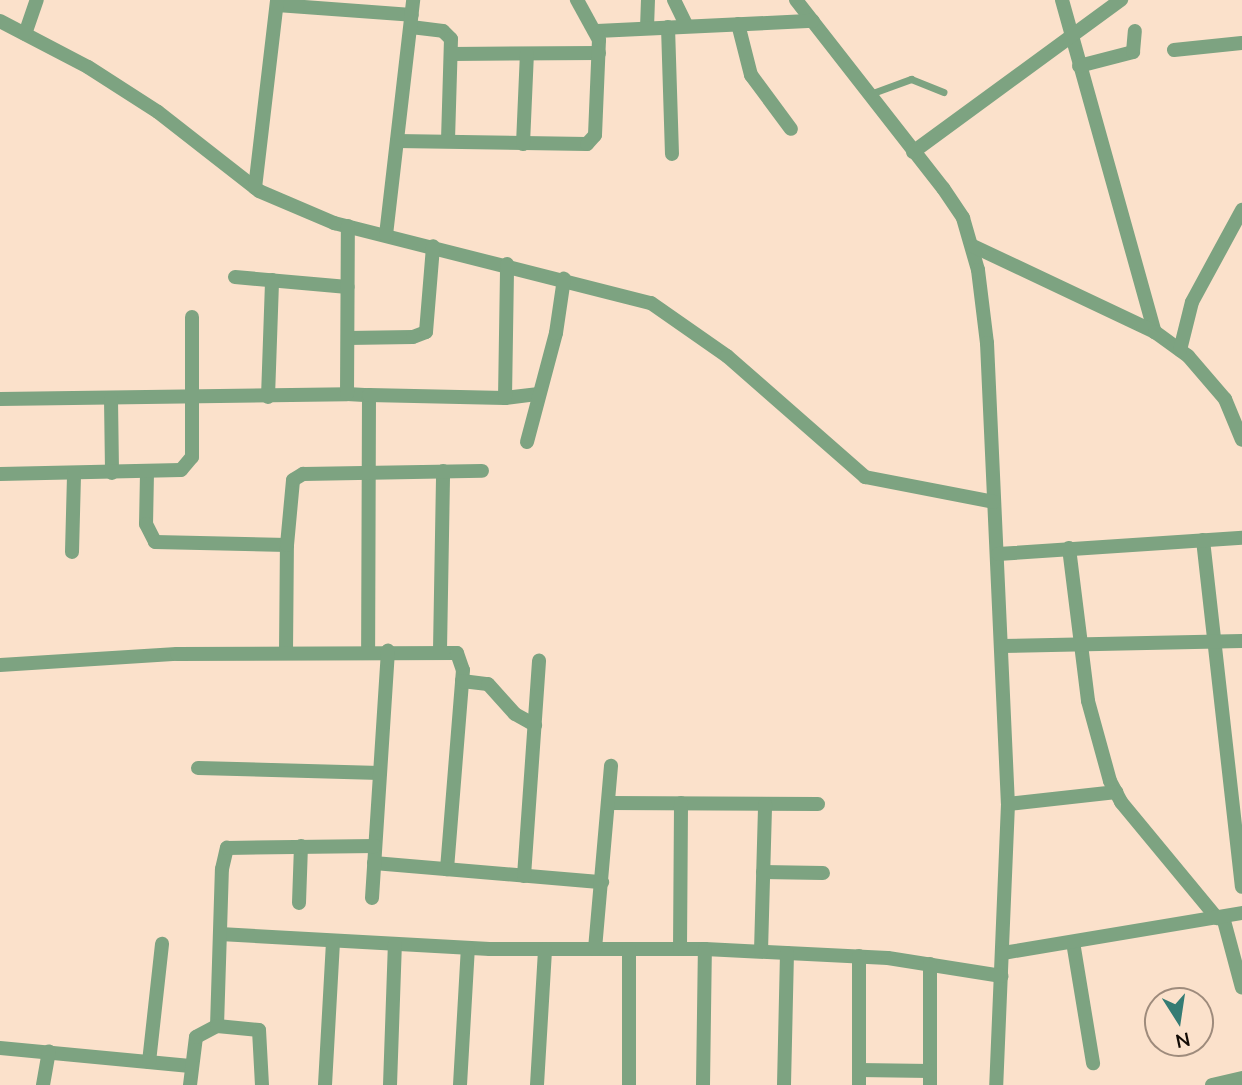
<!DOCTYPE html>
<style>
body{margin:0}
#map{position:relative;width:1242px;height:1085px;overflow:hidden;background:#fbe1cb;font-family:Mulish,sans-serif}
div>[style]{position:absolute}
.lane>*{height:7px;margin:-3.5px;padding:0 3.5px;transform-origin:3.5px;border-radius:3.5px;background:#7da381}
.street>*{height:14px;margin:-7px;padding:0 7px;transform-origin:7px;border-radius:7px;background:#7da381}
span{translate:-50% -50%;white-space:nowrap;text-align:center;line-height:1.15;-webkit-text-stroke:6px #fbe1cb;paint-order:stroke}
.north{position:absolute;left:1144px;top:987px;width:70px;height:70px;box-sizing:border-box;background:#fbe1cb;border:2px solid #9e8b7c;border-radius:50%;rotate:168deg;font-size:19px;font-weight:700;line-height:28px;text-align:center;color:#130b05}
.north::after{content:'';display:block;margin:auto;width:24px;height:32px;background:#357c74;clip-path:polygon(50% 0,100% 100%,50% 72%,0 100%)}
</style>
<div id="map">
<div class="lane">
<i style="left:870px;top:94px;width:44px;rotate:-20.1deg"></i>
<i style="left:911px;top:79px;width:35px;rotate:22deg"></i>
</div>
<div class="street">
<i style="left:674px;top:0;width:28px;rotate:64deg"></i>
<i style="left:796px;top:0;width:239px;rotate:52deg"></i>
<i style="left:943px;top:188px;width:36px;rotate:56deg"></i>
<i style="left:963px;top:218px;width:54px;rotate:73.9deg"></i>
<i style="left:978px;top:270px;width:74px;rotate:83deg"></i>
<i style="left:987px;top:343px;width:461px;rotate:87.4deg"></i>
<i style="left:1008px;top:804px;width:281px;rotate:92.4deg"></i>
<i style="left:1062px;top:0;width:345px;rotate:74.4deg"></i>
<i style="left:277px;top:5px;width:135px;rotate:4.2deg"></i>
<i style="left:0;top:21px;width:99px;rotate:27.6deg"></i>
<i style="left:88px;top:67px;width:83px;rotate:32.7deg"></i>
<i style="left:158px;top:112px;width:128px;rotate:38deg"></i>
<i style="left:259px;top:191px;width:82px;rotate:23.1deg"></i>
<i style="left:334px;top:223px;width:327px;rotate:14.2deg"></i>
<i style="left:651px;top:303px;width:93px;rotate:34.9deg"></i>
<i style="left:727px;top:356px;width:184px;rotate:41.2deg"></i>
<i style="left:865px;top:477px;width:131px;rotate:11deg"></i>
<i style="left:738px;top:24px;width:53px;rotate:75.7deg"></i>
<i style="left:751px;top:75px;width:67px;rotate:53.5deg"></i>
<i style="left:411px;top:27px;width:32px;rotate:7deg"></i>
<i style="left:443px;top:31px;width:11px;rotate:45deg"></i>
<i style="left:451px;top:39px;width:102px;rotate:91.7deg"></i>
<i style="left:668px;top:27px;width:127px;rotate:88.2deg"></i>
<i style="left:647px;top:28px;width:28px;rotate:-88deg"></i>
<i style="left:597px;top:31px;width:216px;rotate:-2.7deg"></i>
<i style="left:25px;top:34px;width:36px;rotate:-71deg"></i>
<i style="left:1174px;top:50px;width:68px;rotate:-5.9deg"></i>
<i style="left:451px;top:54px;width:148px;rotate:-0.4deg"></i>
<i style="left:1079px;top:66px;width:56px;rotate:-14.5deg"></i>
<i style="left:1133px;top:52px;width:21px;rotate:-85deg"></i>
<i style="left:397px;top:141px;width:190px;rotate:0.9deg"></i>
<i style="left:587px;top:144px;width:12px;rotate:-48deg"></i>
<i style="left:595px;top:135px;width:95px;rotate:-87.6deg"></i>
<i style="left:599px;top:40px;width:46px;rotate:-118.8deg"></i>
<i style="left:523px;top:144px;width:90px;rotate:-87.5deg"></i>
<i style="left:913px;top:152px;width:258px;rotate:-36.2deg"></i>
<i style="left:255px;top:188px;width:189px;rotate:-83.3deg"></i>
<i style="left:386px;top:235px;width:237px;rotate:-83.4deg"></i>
<i style="left:973px;top:246px;width:201px;rotate:25.3deg"></i>
<i style="left:1155px;top:332px;width:41px;rotate:36deg"></i>
<i style="left:1188px;top:356px;width:57px;rotate:49.3deg"></i>
<i style="left:1225px;top:399px;width:44px;rotate:67.5deg"></i>
<i style="left:235px;top:277px;width:113px;rotate:5.1deg"></i>
<i style="left:348px;top:338px;width:65px;rotate:-0.9deg"></i>
<i style="left:413px;top:337px;width:14px;rotate:-21deg"></i>
<i style="left:426px;top:332px;width:86px;rotate:-85.3deg"></i>
<i style="left:1180px;top:350px;width:49px;rotate:-76deg"></i>
<i style="left:1192px;top:302px;width:105px;rotate:-61.5deg"></i>
<i style="left:347px;top:394px;width:22px;rotate:3deg"></i>
<i style="left:369px;top:395px;width:256px;rotate:90.2deg"></i>
<i style="left:369px;top:395px;width:136px;rotate:1.3deg"></i>
<i style="left:505px;top:398px;width:34px;rotate:-7deg"></i>
<i style="left:268px;top:397px;width:117px;rotate:-88deg"></i>
<i style="left:505px;top:398px;width:134px;rotate:-89.1deg"></i>
<i style="left:0;top:399px;width:347px;rotate:-0.8deg"></i>
<i style="left:347px;top:394px;width:168px;rotate:-89.7deg"></i>
<i style="left:111px;top:399px;width:74px;rotate:89.2deg"></i>
<i style="left:527px;top:442px;width:113px;rotate:-75.1deg"></i>
<i style="left:556px;top:333px;width:55px;rotate:-81.6deg"></i>
<i style="left:147px;top:473px;width:51px;rotate:91.1deg"></i>
<i style="left:146px;top:524px;width:20px;rotate:63deg"></i>
<i style="left:155px;top:542px;width:132px;rotate:1.3deg"></i>
<i style="left:0;top:474px;width:181px;rotate:-1.3deg"></i>
<i style="left:181px;top:470px;width:17px;rotate:-50deg"></i>
<i style="left:192px;top:457px;width:140px;rotate:-90deg"></i>
<i style="left:1203px;top:540px;width:349px;rotate:83.6deg"></i>
<i style="left:1069px;top:548px;width:154px;rotate:82.9deg"></i>
<i style="left:1088px;top:701px;width:83px;rotate:74.6deg"></i>
<i style="left:1110px;top:781px;width:24px;rotate:62deg"></i>
<i style="left:1121px;top:802px;width:151px;rotate:50.4deg"></i>
<i style="left:72px;top:552px;width:79px;rotate:-88.5deg"></i>
<i style="left:998px;top:554px;width:245px;rotate:-3.8deg"></i>
<i style="left:1001px;top:646px;width:241px;rotate:-1.2deg"></i>
<i style="left:440px;top:650px;width:179px;rotate:-89deg"></i>
<i style="left:286px;top:652px;width:107px;rotate:-89.5deg"></i>
<i style="left:287px;top:545px;width:65px;rotate:-84.7deg"></i>
<i style="left:293px;top:480px;width:12px;rotate:-31deg"></i>
<i style="left:303px;top:474px;width:179px;rotate:-1deg"></i>
<i style="left:0;top:665px;width:177px;rotate:-3.6deg"></i>
<i style="left:177px;top:654px;width:280px;rotate:-0.2deg"></i>
<i style="left:457px;top:653px;width:18px;rotate:71deg"></i>
<i style="left:463px;top:670px;width:200px;rotate:94.6deg"></i>
<i style="left:462px;top:681px;width:26px;rotate:7deg"></i>
<i style="left:488px;top:684px;width:40px;rotate:48deg"></i>
<i style="left:515px;top:714px;width:23px;rotate:29deg"></i>
<i style="left:198px;top:768px;width:182px;rotate:1.6deg"></i>
<i style="left:609px;top:803px;width:209px;rotate:0.3deg"></i>
<i style="left:1008px;top:804px;width:109px;rotate:-6.3deg"></i>
<i style="left:374px;top:863px;width:229px;rotate:4.8deg"></i>
<i style="left:763px;top:872px;width:60px;rotate:1deg"></i>
<i style="left:524px;top:876px;width:216px;rotate:-86deg"></i>
<i style="left:372px;top:898px;width:248px;rotate:-86.3deg"></i>
<i style="left:299px;top:903px;width:57px;rotate:-88deg"></i>
<i style="left:1223px;top:917px;width:73px;rotate:75deg"></i>
<i style="left:220px;top:934px;width:270px;rotate:3.2deg"></i>
<i style="left:490px;top:949px;width:215px"></i>
<i style="left:705px;top:949px;width:183px;rotate:2.8deg"></i>
<i style="left:888px;top:958px;width:115px;rotate:9deg"></i>
<i style="left:1073px;top:942px;width:123px;rotate:80.6deg"></i>
<i style="left:595px;top:949px;width:184px;rotate:-85deg"></i>
<i style="left:629px;top:949px;width:136px;rotate:90deg"></i>
<i style="left:680px;top:949px;width:146px;rotate:-89.6deg"></i>
<i style="left:761px;top:951px;width:147px;rotate:-88.4deg"></i>
<i style="left:1003px;top:953px;width:242px;rotate:-9.5deg"></i>
<i style="left:930px;top:964px;width:121px;rotate:90deg"></i>
<i style="left:217px;top:1026px;width:157px;rotate:-88.2deg"></i>
<i style="left:222px;top:869px;width:22px;rotate:-77deg"></i>
<i style="left:227px;top:848px;width:148px;rotate:-0.8deg"></i>
<i style="left:0;top:1048px;width:191px;rotate:5.4deg"></i>
<i style="left:149px;top:1062px;width:119px;rotate:-83.7deg"></i>
<i style="left:859px;top:1070px;width:71px;rotate:0.8deg"></i>
<i style="left:43px;top:1085px;width:34px;rotate:-80deg"></i>
<i style="left:190px;top:1085px;width:48px;rotate:-82.9deg"></i>
<i style="left:196px;top:1037px;width:24px;rotate:-28deg"></i>
<i style="left:217px;top:1026px;width:42px;rotate:5.4deg"></i>
<i style="left:259px;top:1030px;width:55px;rotate:86.9deg"></i>
<i style="left:325px;top:1085px;width:144px;rotate:-86.8deg"></i>
<i style="left:390px;top:1085px;width:141px;rotate:-88deg"></i>
<i style="left:460px;top:1085px;width:137px;rotate:-86.7deg"></i>
<i style="left:537px;top:1085px;width:136px;rotate:-86.6deg"></i>
<i style="left:703px;top:1085px;width:136px;rotate:-89.2deg"></i>
<i style="left:784px;top:1085px;width:132px;rotate:-88.7deg"></i>
<i style="left:859px;top:1085px;width:129px;rotate:-90deg"></i>
<i style="left:1212px;top:1085px;width:31px;rotate:-13deg"></i>
</div>
<div class="north">N</div>
</div>
